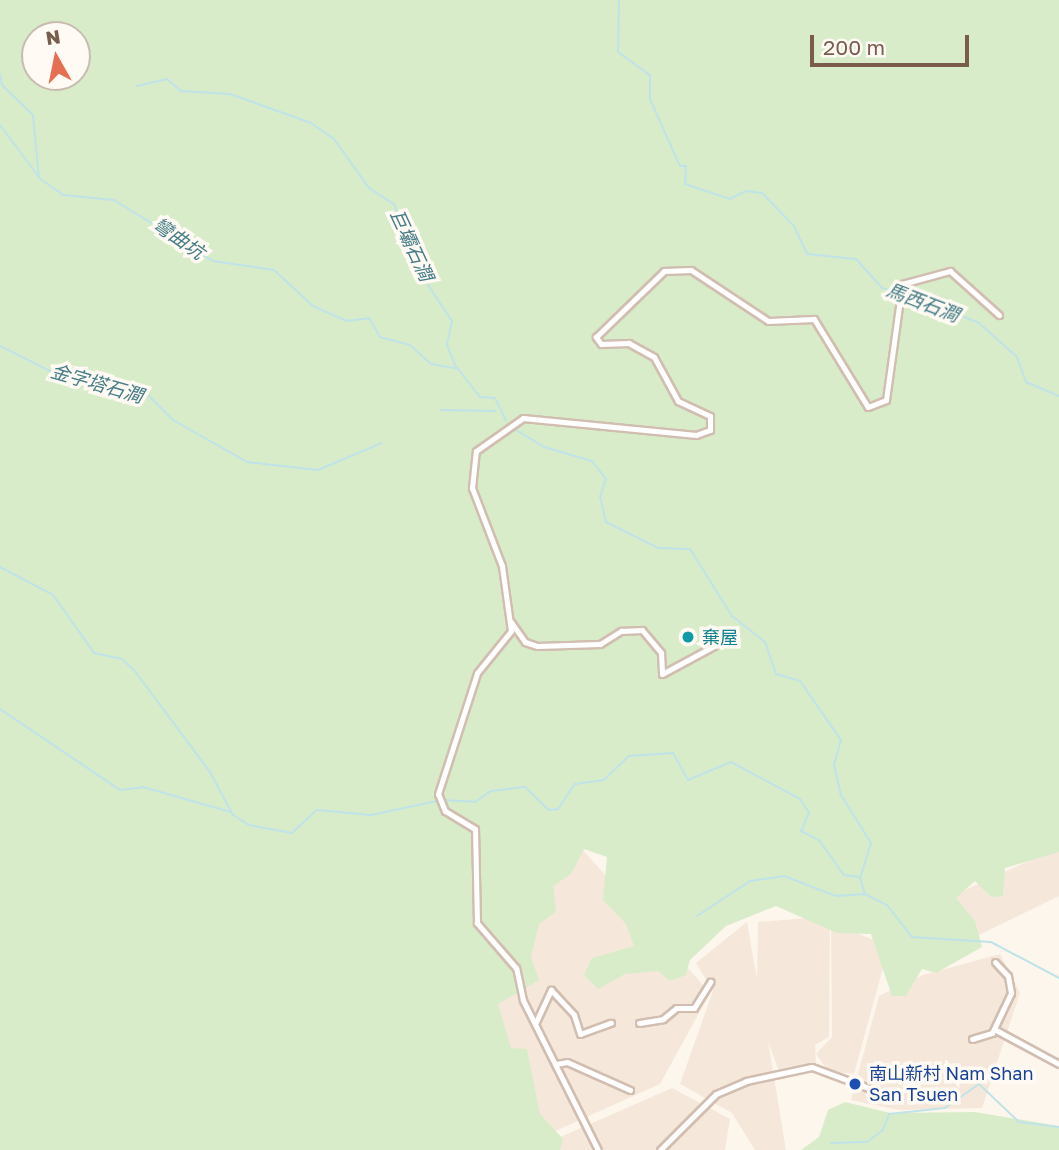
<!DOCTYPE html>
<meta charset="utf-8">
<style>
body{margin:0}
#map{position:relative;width:1059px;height:1150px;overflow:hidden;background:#fdf6ec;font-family:"Golos Text","Noto Sans TC",sans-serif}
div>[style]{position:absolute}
.residential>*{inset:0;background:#f5e8da}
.green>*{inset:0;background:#d8ecc9}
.stream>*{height:2px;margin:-1px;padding:0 1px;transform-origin:1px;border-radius:1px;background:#bfe3e8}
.roads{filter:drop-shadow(2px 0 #d1beb0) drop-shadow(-2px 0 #d1beb0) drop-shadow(0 2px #d1beb0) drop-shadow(0 -2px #d1beb0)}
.minor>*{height:5px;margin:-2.5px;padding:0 2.5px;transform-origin:2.5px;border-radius:2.5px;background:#fff}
.dots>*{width:19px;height:19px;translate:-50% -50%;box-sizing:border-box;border:4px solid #fffaf3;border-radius:50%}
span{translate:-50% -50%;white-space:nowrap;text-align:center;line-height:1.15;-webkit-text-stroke:7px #fffaf3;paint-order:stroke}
.culture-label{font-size:18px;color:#0d838f}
.left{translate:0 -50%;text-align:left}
.transit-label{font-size:18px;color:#164399}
.water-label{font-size:19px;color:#437c86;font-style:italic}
.north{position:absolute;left:21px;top:21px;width:70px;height:70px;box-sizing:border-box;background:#fffaf3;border:2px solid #cabbb1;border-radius:50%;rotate:351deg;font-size:19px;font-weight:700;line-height:28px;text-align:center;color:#7a5c4d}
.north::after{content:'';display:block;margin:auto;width:24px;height:32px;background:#e76f51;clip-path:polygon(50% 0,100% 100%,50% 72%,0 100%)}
.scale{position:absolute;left:810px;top:35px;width:159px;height:32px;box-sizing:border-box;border:4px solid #7a5c4d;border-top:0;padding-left:9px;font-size:21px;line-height:24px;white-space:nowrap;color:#7a5c4d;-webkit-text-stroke:5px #fffaf3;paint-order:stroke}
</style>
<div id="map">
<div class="residential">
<i style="clip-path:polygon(574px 840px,710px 993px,660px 1084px,540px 1138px,485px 1012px)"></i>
<i style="clip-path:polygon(1059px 847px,1059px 896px,977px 936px,943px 900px)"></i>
<i style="clip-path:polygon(830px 916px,829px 1037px,815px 1045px,816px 1065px,778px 1069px,768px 1041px,786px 1150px,755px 1150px,732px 1113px,680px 1084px,713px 991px,696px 963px,747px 922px,757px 979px,758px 922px)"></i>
<i style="clip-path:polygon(831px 923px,889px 946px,854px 1074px,828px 1071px,816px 1054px,832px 1037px)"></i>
<i style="clip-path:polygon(1000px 954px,1020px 993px,982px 1108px,899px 1110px,851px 1100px,879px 996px,923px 975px)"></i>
<i style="clip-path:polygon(672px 1088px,730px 1119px,725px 1150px,544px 1150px,542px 1145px)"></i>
</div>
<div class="green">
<i style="clip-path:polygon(evenodd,0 0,1059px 0,1059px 852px,1005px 868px,1003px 896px,991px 897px,975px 881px,956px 898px,975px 921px,982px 947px,936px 973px,922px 969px,906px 996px,892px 996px,871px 934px,837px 933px,776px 906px,726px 926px,690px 960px,686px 975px,670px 981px,658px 971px,625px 974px,598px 989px,584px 975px,592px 958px,634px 946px,626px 924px,603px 900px,607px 857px,584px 849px,571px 874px,553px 886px,556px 912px,539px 924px,531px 957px,539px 980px,498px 1004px,511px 1048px,527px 1049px,540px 1114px,563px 1139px,560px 1150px,0 1150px,0 0,35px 35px,77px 35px,77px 77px,35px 77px,35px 35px)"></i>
<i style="clip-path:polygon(845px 1102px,890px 1113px,975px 1112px,1059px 1126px,1059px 1150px,801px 1150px,819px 1137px,828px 1110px)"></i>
</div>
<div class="stream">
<i style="left:619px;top:0;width:52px;rotate:91.1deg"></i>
<i style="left:618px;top:52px;width:39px;rotate:36deg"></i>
<i style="left:650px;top:75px;width:24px;rotate:90deg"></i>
<i style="left:650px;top:99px;width:73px;rotate:65.9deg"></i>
<i style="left:680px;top:166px;width:6px"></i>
<i style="left:686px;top:166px;width:18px;rotate:93deg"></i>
<i style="left:685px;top:184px;width:47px;rotate:18.4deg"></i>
<i style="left:730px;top:199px;width:18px;rotate:-27deg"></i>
<i style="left:746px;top:191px;width:16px;rotate:7deg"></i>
<i style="left:762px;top:193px;width:46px;rotate:45.9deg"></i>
<i style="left:794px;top:226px;width:31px;rotate:65deg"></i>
<i style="left:807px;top:254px;width:49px;rotate:5.8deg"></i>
<i style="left:856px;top:259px;width:39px;rotate:48deg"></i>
<i style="left:882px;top:288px;width:16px;rotate:14deg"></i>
<i style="left:0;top:74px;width:11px;rotate:80deg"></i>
<i style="left:2px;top:85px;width:43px;rotate:44.1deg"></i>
<i style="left:33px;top:115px;width:63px;rotate:84.6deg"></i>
<i style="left:39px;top:178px;width:29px;rotate:35deg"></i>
<i style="left:63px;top:195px;width:51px;rotate:5.6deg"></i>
<i style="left:114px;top:200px;width:116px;rotate:31.6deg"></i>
<i style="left:213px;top:261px;width:62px;rotate:8.4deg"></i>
<i style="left:274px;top:270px;width:53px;rotate:42.7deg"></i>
<i style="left:313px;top:306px;width:36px;rotate:24deg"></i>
<i style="left:346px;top:321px;width:23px;rotate:-7deg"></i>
<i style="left:369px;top:318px;width:22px;rotate:60deg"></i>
<i style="left:380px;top:337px;width:31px;rotate:15deg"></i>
<i style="left:410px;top:345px;width:28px;rotate:42deg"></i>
<i style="left:431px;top:364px;width:28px;rotate:10deg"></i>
<i style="left:137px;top:86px;width:31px;rotate:-13deg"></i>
<i style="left:167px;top:79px;width:18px;rotate:41deg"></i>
<i style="left:181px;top:91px;width:49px;rotate:3.5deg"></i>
<i style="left:230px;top:94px;width:86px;rotate:19.7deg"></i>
<i style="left:311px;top:123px;width:28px;rotate:35deg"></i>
<i style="left:334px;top:139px;width:60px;rotate:54.5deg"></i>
<i style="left:369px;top:188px;width:30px;rotate:33deg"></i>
<i style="left:394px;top:204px;width:84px;rotate:67.7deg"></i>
<i style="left:426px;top:282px;width:47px;rotate:56.3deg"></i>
<i style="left:452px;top:321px;width:25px;rotate:102deg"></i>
<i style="left:447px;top:345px;width:22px;rotate:68deg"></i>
<i style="left:455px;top:365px;width:41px;rotate:52deg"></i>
<i style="left:480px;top:397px;width:15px;rotate:4deg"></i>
<i style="left:495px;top:398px;width:25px;rotate:64deg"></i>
<i style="left:0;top:125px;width:65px;rotate:53.1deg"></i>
<i style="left:903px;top:293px;width:82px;rotate:21.5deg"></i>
<i style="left:979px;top:323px;width:51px;rotate:41.8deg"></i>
<i style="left:1017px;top:357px;width:27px;rotate:70deg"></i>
<i style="left:1026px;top:382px;width:36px;rotate:23deg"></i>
<i style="left:0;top:346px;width:63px;rotate:26.6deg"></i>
<i style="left:56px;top:374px;width:96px;rotate:13.3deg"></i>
<i style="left:149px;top:396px;width:34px;rotate:45deg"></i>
<i style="left:173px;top:420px;width:85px;rotate:29.6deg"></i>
<i style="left:247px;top:462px;width:71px;rotate:6.4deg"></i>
<i style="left:318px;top:470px;width:69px;rotate:-22.9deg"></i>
<i style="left:441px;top:410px;width:55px;rotate:1deg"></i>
<i style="left:511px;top:427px;width:39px;rotate:31deg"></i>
<i style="left:544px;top:447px;width:50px;rotate:16.3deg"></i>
<i style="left:592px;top:461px;width:23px;rotate:52deg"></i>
<i style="left:606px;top:479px;width:18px;rotate:109deg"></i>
<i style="left:600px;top:496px;width:27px;rotate:77deg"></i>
<i style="left:606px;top:522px;width:58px;rotate:26.6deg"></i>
<i style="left:658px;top:548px;width:32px;rotate:2deg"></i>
<i style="left:690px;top:549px;width:79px;rotate:57.9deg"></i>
<i style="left:732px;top:616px;width:42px;rotate:38.2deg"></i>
<i style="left:765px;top:642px;width:34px;rotate:71deg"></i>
<i style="left:776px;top:674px;width:25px;rotate:16deg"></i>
<i style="left:800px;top:681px;width:72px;rotate:55.2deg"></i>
<i style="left:841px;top:740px;width:26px;rotate:106deg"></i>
<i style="left:834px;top:765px;width:31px;rotate:77deg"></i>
<i style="left:841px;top:795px;width:57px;rotate:58deg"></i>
<i style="left:871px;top:843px;width:37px;rotate:107deg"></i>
<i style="left:860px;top:878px;width:17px;rotate:73deg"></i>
<i style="left:0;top:567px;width:60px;rotate:27.8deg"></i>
<i style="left:53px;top:595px;width:71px;rotate:54.7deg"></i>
<i style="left:94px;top:653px;width:29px;rotate:12deg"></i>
<i style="left:122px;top:659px;width:16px;rotate:43deg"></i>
<i style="left:134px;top:670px;width:127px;rotate:53.3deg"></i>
<i style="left:210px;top:772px;width:49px;rotate:61.9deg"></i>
<i style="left:233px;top:815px;width:19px;rotate:32deg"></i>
<i style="left:249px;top:825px;width:44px;rotate:10.5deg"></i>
<i style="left:292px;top:833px;width:34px;rotate:-43deg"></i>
<i style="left:317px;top:810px;width:54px;rotate:5.3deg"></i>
<i style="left:371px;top:815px;width:72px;rotate:-12.1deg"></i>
<i style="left:441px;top:800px;width:34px;rotate:3deg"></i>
<i style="left:475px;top:802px;width:19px;rotate:-35deg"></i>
<i style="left:491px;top:791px;width:34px;rotate:-7deg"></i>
<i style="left:525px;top:787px;width:33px;rotate:44deg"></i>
<i style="left:549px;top:810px;width:9px;rotate:-6deg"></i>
<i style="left:558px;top:809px;width:30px;rotate:-56deg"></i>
<i style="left:575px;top:784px;width:29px;rotate:-8deg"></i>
<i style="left:604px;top:780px;width:35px;rotate:-44deg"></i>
<i style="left:629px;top:756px;width:44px;rotate:-3.9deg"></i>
<i style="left:673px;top:753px;width:31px;rotate:61deg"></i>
<i style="left:688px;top:780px;width:47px;rotate:-22.7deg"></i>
<i style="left:731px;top:762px;width:78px;rotate:28.2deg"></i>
<i style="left:800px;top:799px;width:17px;rotate:57deg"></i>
<i style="left:809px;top:813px;width:20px;rotate:114deg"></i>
<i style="left:801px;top:831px;width:20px;rotate:27deg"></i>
<i style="left:819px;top:840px;width:43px;rotate:54.5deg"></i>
<i style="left:844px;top:875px;width:16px;rotate:7deg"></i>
<i style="left:0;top:709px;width:145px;rotate:34deg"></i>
<i style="left:120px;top:790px;width:23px;rotate:-7deg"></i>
<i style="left:143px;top:787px;width:91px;rotate:15.9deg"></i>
<i style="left:697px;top:916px;width:64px;rotate:-33.4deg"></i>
<i style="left:750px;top:881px;width:34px;rotate:-8deg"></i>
<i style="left:784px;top:876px;width:56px;rotate:21deg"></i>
<i style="left:836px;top:896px;width:29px;rotate:-4deg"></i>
<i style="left:865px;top:894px;width:25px;rotate:27deg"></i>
<i style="left:887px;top:905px;width:41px;rotate:52deg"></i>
<i style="left:912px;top:937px;width:79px;rotate:3.6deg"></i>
<i style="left:991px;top:942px;width:77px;rotate:27.9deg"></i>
<i style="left:831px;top:1143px;width:36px;rotate:-2deg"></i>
<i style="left:867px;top:1142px;width:20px;rotate:-37deg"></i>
<i style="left:883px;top:1130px;width:17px;rotate:-69deg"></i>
<i style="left:889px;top:1114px;width:56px;rotate:-6.1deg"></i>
<i style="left:945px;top:1108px;width:42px;rotate:-35.2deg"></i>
<i style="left:979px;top:1084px;width:55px;rotate:43.5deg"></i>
<i style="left:1019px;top:1122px;width:40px;rotate:7.1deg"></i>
</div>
<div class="roads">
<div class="minor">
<i style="left:511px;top:622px;width:24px;rotate:55deg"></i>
<i style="left:525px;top:642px;width:13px;rotate:18deg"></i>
<i style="left:537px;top:646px;width:63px;rotate:-1.8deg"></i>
<i style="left:600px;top:644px;width:25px;rotate:-32deg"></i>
<i style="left:621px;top:631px;width:21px;rotate:-3deg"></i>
<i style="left:642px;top:630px;width:30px;rotate:50deg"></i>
<i style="left:661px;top:653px;width:21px;rotate:87deg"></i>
<i style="left:662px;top:674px;width:59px;rotate:-28.3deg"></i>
<i style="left:639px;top:1023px;width:24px;rotate:-9deg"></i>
<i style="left:663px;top:1019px;width:17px;rotate:-40deg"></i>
<i style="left:676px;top:1008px;width:18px"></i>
<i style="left:694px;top:1008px;width:31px;rotate:-58deg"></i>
<i style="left:535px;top:1024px;width:38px;rotate:-65deg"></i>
<i style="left:551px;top:990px;width:34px;rotate:47deg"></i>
<i style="left:574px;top:1015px;width:20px;rotate:72deg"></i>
<i style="left:580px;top:1034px;width:33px;rotate:-20deg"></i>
<i style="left:994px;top:1029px;width:74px;rotate:28.3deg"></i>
<i style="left:972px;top:1039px;width:21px;rotate:-17deg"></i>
<i style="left:992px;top:1033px;width:44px;rotate:-64.6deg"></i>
<i style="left:1011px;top:993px;width:17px;rotate:-100deg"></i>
<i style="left:1008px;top:976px;width:19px;rotate:-133deg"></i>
<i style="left:556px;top:1064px;width:11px;rotate:-10deg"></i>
<i style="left:567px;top:1062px;width:69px;rotate:24deg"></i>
<i style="left:598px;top:1150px;width:168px;rotate:-116.6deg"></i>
<i style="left:523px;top:1000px;width:33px;rotate:-102deg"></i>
<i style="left:516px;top:968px;width:60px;rotate:-130.9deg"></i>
<i style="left:477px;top:923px;width:94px;rotate:-91.2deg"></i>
<i style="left:475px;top:829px;width:35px;rotate:-149deg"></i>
<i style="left:445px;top:811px;width:18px;rotate:-112deg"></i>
<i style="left:438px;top:794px;width:127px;rotate:-72.1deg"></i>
<i style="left:477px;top:673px;width:54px;rotate:-51deg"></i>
<i style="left:511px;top:631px;width:66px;rotate:-97.9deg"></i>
<i style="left:502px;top:566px;width:84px;rotate:-111deg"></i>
<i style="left:472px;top:488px;width:37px;rotate:-84deg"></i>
<i style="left:476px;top:451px;width:57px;rotate:-35.1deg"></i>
<i style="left:523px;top:418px;width:174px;rotate:5.6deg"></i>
<i style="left:696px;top:435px;width:15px;rotate:-20deg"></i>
<i style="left:710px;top:430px;width:14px;rotate:-90deg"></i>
<i style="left:710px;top:416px;width:35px;rotate:-155deg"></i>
<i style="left:678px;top:401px;width:50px;rotate:-118.6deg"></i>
<i style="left:654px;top:357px;width:29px;rotate:-151deg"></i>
<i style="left:629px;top:343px;width:28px;rotate:178deg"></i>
<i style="left:601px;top:344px;width:9px;rotate:-126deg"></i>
<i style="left:596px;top:337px;width:95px;rotate:-44.1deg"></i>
<i style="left:664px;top:271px;width:27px;rotate:-2deg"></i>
<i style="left:691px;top:270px;width:92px;rotate:33.5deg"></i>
<i style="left:768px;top:321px;width:46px;rotate:-2.5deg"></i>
<i style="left:814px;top:319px;width:103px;rotate:58.5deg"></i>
<i style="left:868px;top:407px;width:19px;rotate:-21deg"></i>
<i style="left:886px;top:400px;width:117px;rotate:-82.1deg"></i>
<i style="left:902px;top:284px;width:50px;rotate:-15.2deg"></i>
<i style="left:950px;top:271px;width:66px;rotate:41.9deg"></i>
<i style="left:660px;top:1150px;width:79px;rotate:-45deg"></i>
<i style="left:716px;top:1094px;width:33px;rotate:-23deg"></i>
<i style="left:746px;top:1081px;width:67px;rotate:-12deg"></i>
<i style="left:812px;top:1067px;width:75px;rotate:20.4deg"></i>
</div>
</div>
<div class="dots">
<i style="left:688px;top:637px;background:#0f9aa8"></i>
<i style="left:855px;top:1084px;background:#1a4fb4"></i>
</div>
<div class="culture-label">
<span class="left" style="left:702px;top:637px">棄屋</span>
</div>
<div class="transit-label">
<span class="left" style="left:869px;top:1084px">南山新村 Nam Shan<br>San Tsuen</span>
</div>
<div class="water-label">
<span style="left:179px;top:238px;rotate:35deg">彎曲坑</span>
<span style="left:412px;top:245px;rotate:65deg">巨壩石澗</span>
<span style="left:923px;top:302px;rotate:21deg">馬西石澗</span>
<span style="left:97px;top:383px;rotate:16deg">金字塔石澗</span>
</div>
<div class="north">N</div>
<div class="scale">200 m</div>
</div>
